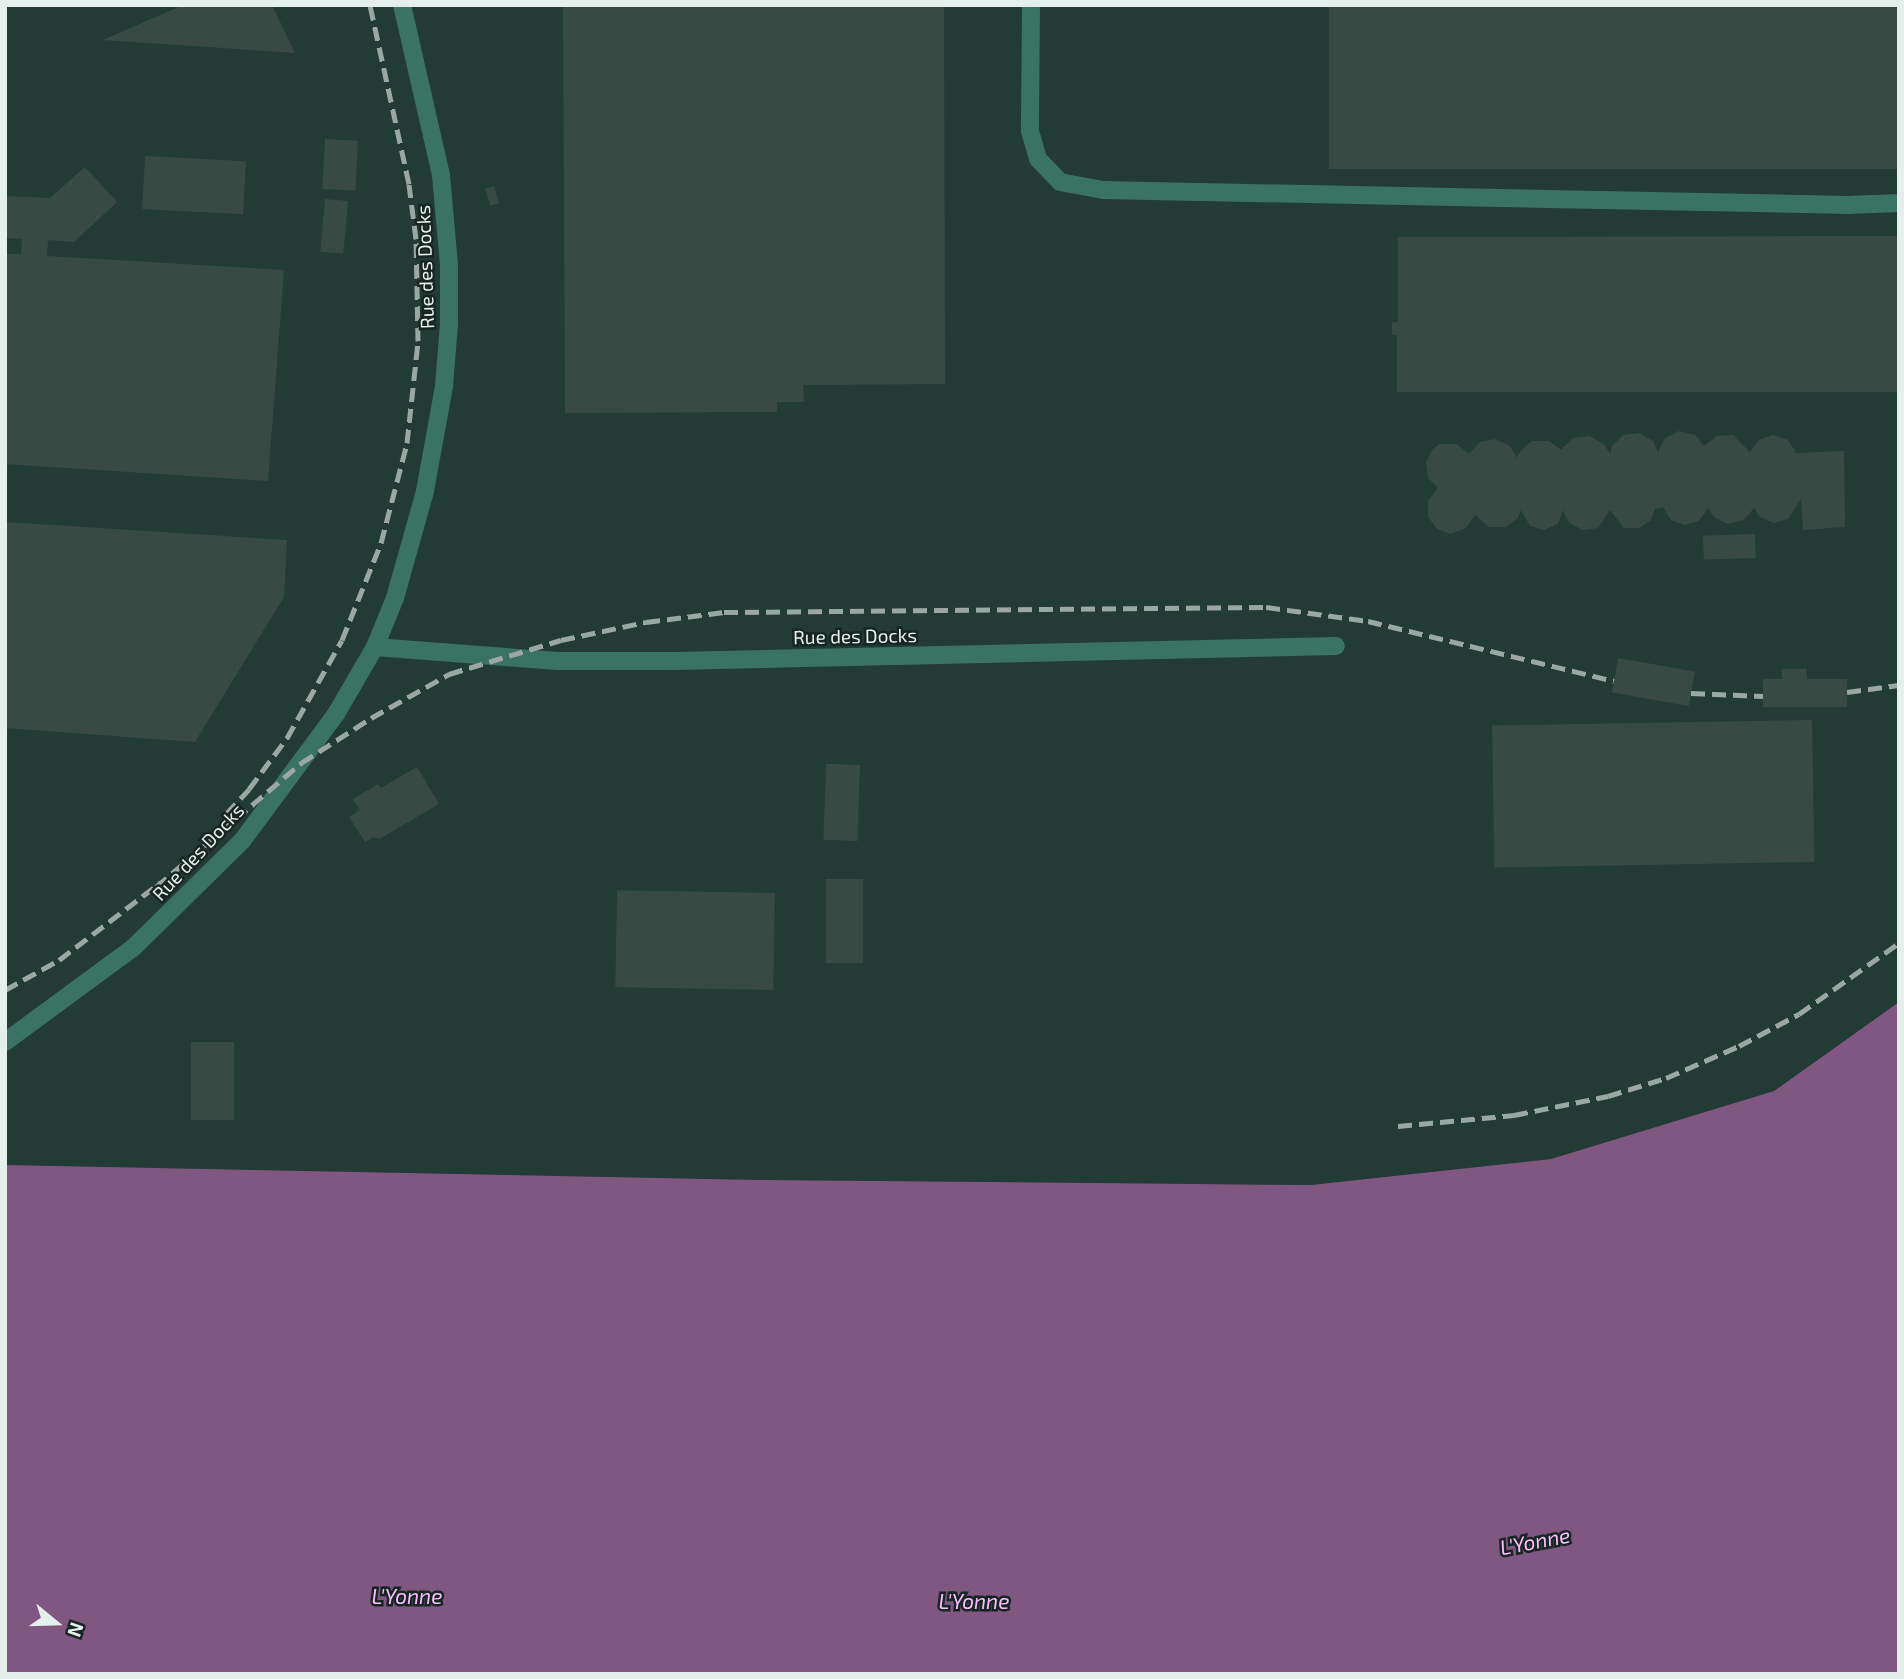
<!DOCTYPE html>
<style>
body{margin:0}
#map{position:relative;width:1904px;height:1679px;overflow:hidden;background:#20302b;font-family:"Exo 2",sans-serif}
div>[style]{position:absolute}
.built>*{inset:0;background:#233b35}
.water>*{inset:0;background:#7f5781}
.building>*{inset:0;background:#394a45;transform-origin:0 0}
.lane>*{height:18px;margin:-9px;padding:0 9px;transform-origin:9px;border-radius:9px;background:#3a7264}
.street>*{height:18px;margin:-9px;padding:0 9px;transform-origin:9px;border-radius:9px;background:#3a7264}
.rail>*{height:5px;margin-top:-2.5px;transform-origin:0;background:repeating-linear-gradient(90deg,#9ba7a3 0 14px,transparent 0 21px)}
span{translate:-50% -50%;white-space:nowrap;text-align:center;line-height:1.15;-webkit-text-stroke:5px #172622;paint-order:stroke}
.street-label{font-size:19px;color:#e5efec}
.water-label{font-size:21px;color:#fbbdfe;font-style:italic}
.frame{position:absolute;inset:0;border:7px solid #e5efec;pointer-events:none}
.north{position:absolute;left:21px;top:1588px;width:70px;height:70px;-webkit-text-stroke:5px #172622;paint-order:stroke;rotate:109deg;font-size:19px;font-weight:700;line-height:28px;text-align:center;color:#e5efec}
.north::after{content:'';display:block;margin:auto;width:24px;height:32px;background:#e5efec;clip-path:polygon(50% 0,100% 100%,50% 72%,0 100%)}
</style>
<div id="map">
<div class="built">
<i style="clip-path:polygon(5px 5px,1899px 5px,1899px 1002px,1774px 1091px,1551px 1159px,1311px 1185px,759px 1180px,5px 1165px)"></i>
</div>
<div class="water">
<i style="clip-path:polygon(1899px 1002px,1899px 1674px,5px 1674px,5px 1165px,759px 1180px,1311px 1185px,1551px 1159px,1774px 1091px)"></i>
</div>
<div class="building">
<i style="clip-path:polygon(183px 5px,272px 5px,295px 53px,103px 40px)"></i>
<i style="clip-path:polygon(563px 5px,944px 5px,945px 384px,803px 385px,804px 402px,777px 402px,777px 412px,565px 413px)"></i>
<i style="left:1329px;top:5px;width:570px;height:164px"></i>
<i style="left:325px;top:139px;width:33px;height:50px;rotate:3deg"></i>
<i style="left:145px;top:156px;width:101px;height:53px;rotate:3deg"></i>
<i style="clip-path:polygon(85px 167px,117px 202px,74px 242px,48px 240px,47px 256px,284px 270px,268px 481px,5px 464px,5px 254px,21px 254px,22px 239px,5px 238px,5px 196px,50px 198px)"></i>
<i style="left:494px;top:186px;width:18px;height:9px;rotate:74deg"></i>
<i style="left:325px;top:199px;width:23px;height:53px;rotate:5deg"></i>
<i style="clip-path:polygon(1899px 236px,1899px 392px,1397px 392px,1397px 335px,1392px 335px,1392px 322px,1398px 322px,1398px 237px)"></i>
<i style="clip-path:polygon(1679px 431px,1695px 435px,1704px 446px,1717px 436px,1733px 435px,1750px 452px,1759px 440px,1773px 435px,1788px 440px,1796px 453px,1844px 451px,1845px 527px,1803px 530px,1801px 499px,1788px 519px,1774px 523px,1760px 517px,1754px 508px,1744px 520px,1728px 524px,1714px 517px,1708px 508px,1699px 521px,1685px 525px,1671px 520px,1663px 507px,1655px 509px,1651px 520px,1639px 528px,1624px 528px,1610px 510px,1598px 528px,1583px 530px,1569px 523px,1563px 510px,1558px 524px,1544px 530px,1530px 526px,1521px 510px,1518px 518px,1506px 527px,1489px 527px,1475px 515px,1466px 528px,1451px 534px,1437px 529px,1428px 517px,1428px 501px,1438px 488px,1428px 478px,1426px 462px,1433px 449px,1440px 444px,1456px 444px,1469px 454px,1480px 442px,1496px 439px,1510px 446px,1517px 458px,1520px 451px,1532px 441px,1549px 441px,1561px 450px,1573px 438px,1589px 436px,1604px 444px,1610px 454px,1612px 446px,1623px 435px,1639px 433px,1653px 441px,1658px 452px,1665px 438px)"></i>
<i style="clip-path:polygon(5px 522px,287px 540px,284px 597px,195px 742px,5px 728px)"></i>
<i style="left:1755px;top:534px;width:24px;height:52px;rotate:88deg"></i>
<i style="left:1618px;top:658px;width:78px;height:35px;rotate:10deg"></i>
<i style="clip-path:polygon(1782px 669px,1806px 669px,1807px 679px,1847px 679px,1847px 707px,1763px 707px,1763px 679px,1782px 679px)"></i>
<i style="left:1812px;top:720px;width:142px;height:320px;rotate:89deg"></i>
<i style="left:860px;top:765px;width:76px;height:34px;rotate:92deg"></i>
<i style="clip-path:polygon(417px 767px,439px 804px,379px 839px,374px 837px,365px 842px,349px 817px,360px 810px,353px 799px,378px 784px,381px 788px)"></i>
<i style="left:863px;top:879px;width:84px;height:37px;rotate:90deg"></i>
<i style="left:775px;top:893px;width:97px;height:158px;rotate:91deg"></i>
<i style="left:191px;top:1042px;width:43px;height:78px"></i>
</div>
<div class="lane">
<i style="left:1031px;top:5px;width:126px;rotate:90.5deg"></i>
<i style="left:1030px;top:131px;width:29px;rotate:74deg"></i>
<i style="left:1038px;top:159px;width:32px;rotate:46deg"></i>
<i style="left:1060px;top:182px;width:44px;rotate:10.5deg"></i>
<i style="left:1103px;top:190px;width:745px;rotate:1.15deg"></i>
<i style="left:1848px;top:205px;width:51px;rotate:-2.2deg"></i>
</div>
<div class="street">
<i style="left:375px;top:647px;width:183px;rotate:4.4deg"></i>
<i style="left:557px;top:661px;width:118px"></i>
<i style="left:675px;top:661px;width:661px;rotate:-1.3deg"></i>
<i style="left:5px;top:1042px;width:159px;rotate:-36.3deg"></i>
<i style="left:133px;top:948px;width:153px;rotate:-44.5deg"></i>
<i style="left:242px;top:841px;width:158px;rotate:-53.5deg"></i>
<i style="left:336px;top:714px;width:78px;rotate:-59.8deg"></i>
<i style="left:375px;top:647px;width:53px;rotate:-67.8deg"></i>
<i style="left:395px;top:598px;width:111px;rotate:-74.3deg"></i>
<i style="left:425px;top:491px;width:107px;rotate:-79.7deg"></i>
<i style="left:444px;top:386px;width:62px;rotate:-85.4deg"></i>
<i style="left:449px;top:324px;width:59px;rotate:-90deg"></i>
<i style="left:449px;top:265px;width:90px;rotate:-95.1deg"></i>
<i style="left:441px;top:175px;width:174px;rotate:-102.9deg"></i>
</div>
<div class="rail">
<i style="left:1847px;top:692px;width:52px;rotate:-7.7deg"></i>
<i style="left:1691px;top:693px;width:72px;rotate:2.4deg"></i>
<i style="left:226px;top:814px;width:34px;rotate:-47deg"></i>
<i style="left:249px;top:789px;width:64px;rotate:-53.3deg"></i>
<i style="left:287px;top:738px;width:112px;rotate:-60.7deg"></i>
<i style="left:342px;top:640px;width:105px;rotate:-68.1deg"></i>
<i style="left:381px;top:543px;width:103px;rotate:-75.4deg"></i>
<i style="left:407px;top:443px;width:103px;rotate:-83.8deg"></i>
<i style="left:418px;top:341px;width:102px;rotate:-91.1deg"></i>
<i style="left:416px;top:239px;width:55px;rotate:-97.3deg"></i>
<i style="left:409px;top:184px;width:183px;rotate:-102.3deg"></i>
<i style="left:156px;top:887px;width:191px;rotate:-40.5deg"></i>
<i style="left:301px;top:763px;width:83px;rotate:-32.7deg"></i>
<i style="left:371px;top:718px;width:90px;rotate:-29.4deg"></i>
<i style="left:449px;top:674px;width:117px;rotate:-16.9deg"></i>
<i style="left:561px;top:640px;width:87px;rotate:-12deg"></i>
<i style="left:646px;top:622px;width:79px;rotate:-7.3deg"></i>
<i style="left:724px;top:612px;width:542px;rotate:-0.53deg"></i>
<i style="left:1266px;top:607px;width:103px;rotate:7.8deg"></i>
<i style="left:1368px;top:621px;width:253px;rotate:13.7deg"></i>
<i style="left:5px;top:990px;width:62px;rotate:-29.1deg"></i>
<i style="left:59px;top:960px;width:128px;rotate:-37.4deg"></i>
<i style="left:1398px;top:1126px;width:117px;rotate:-5.4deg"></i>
<i style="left:1514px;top:1115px;width:96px;rotate:-11.4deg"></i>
<i style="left:1608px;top:1096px;width:61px;rotate:-17.2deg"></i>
<i style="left:1666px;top:1078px;width:80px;rotate:-23.7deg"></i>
<i style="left:1739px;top:1046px;width:68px;rotate:-28.1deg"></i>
<i style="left:1799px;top:1014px;width:123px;rotate:-35.4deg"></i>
</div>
<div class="street-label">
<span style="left:425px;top:267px;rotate:-92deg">Rue des Docks</span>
<span style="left:855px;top:636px;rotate:-1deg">Rue des Docks</span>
<span style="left:198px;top:852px;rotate:-47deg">Rue des Docks</span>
</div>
<div class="water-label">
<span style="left:1535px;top:1541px;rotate:-11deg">L'Yonne</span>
<span style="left:407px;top:1596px">L'Yonne</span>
<span style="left:974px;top:1601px">L'Yonne</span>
</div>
<div class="frame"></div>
<div class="north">N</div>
</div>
